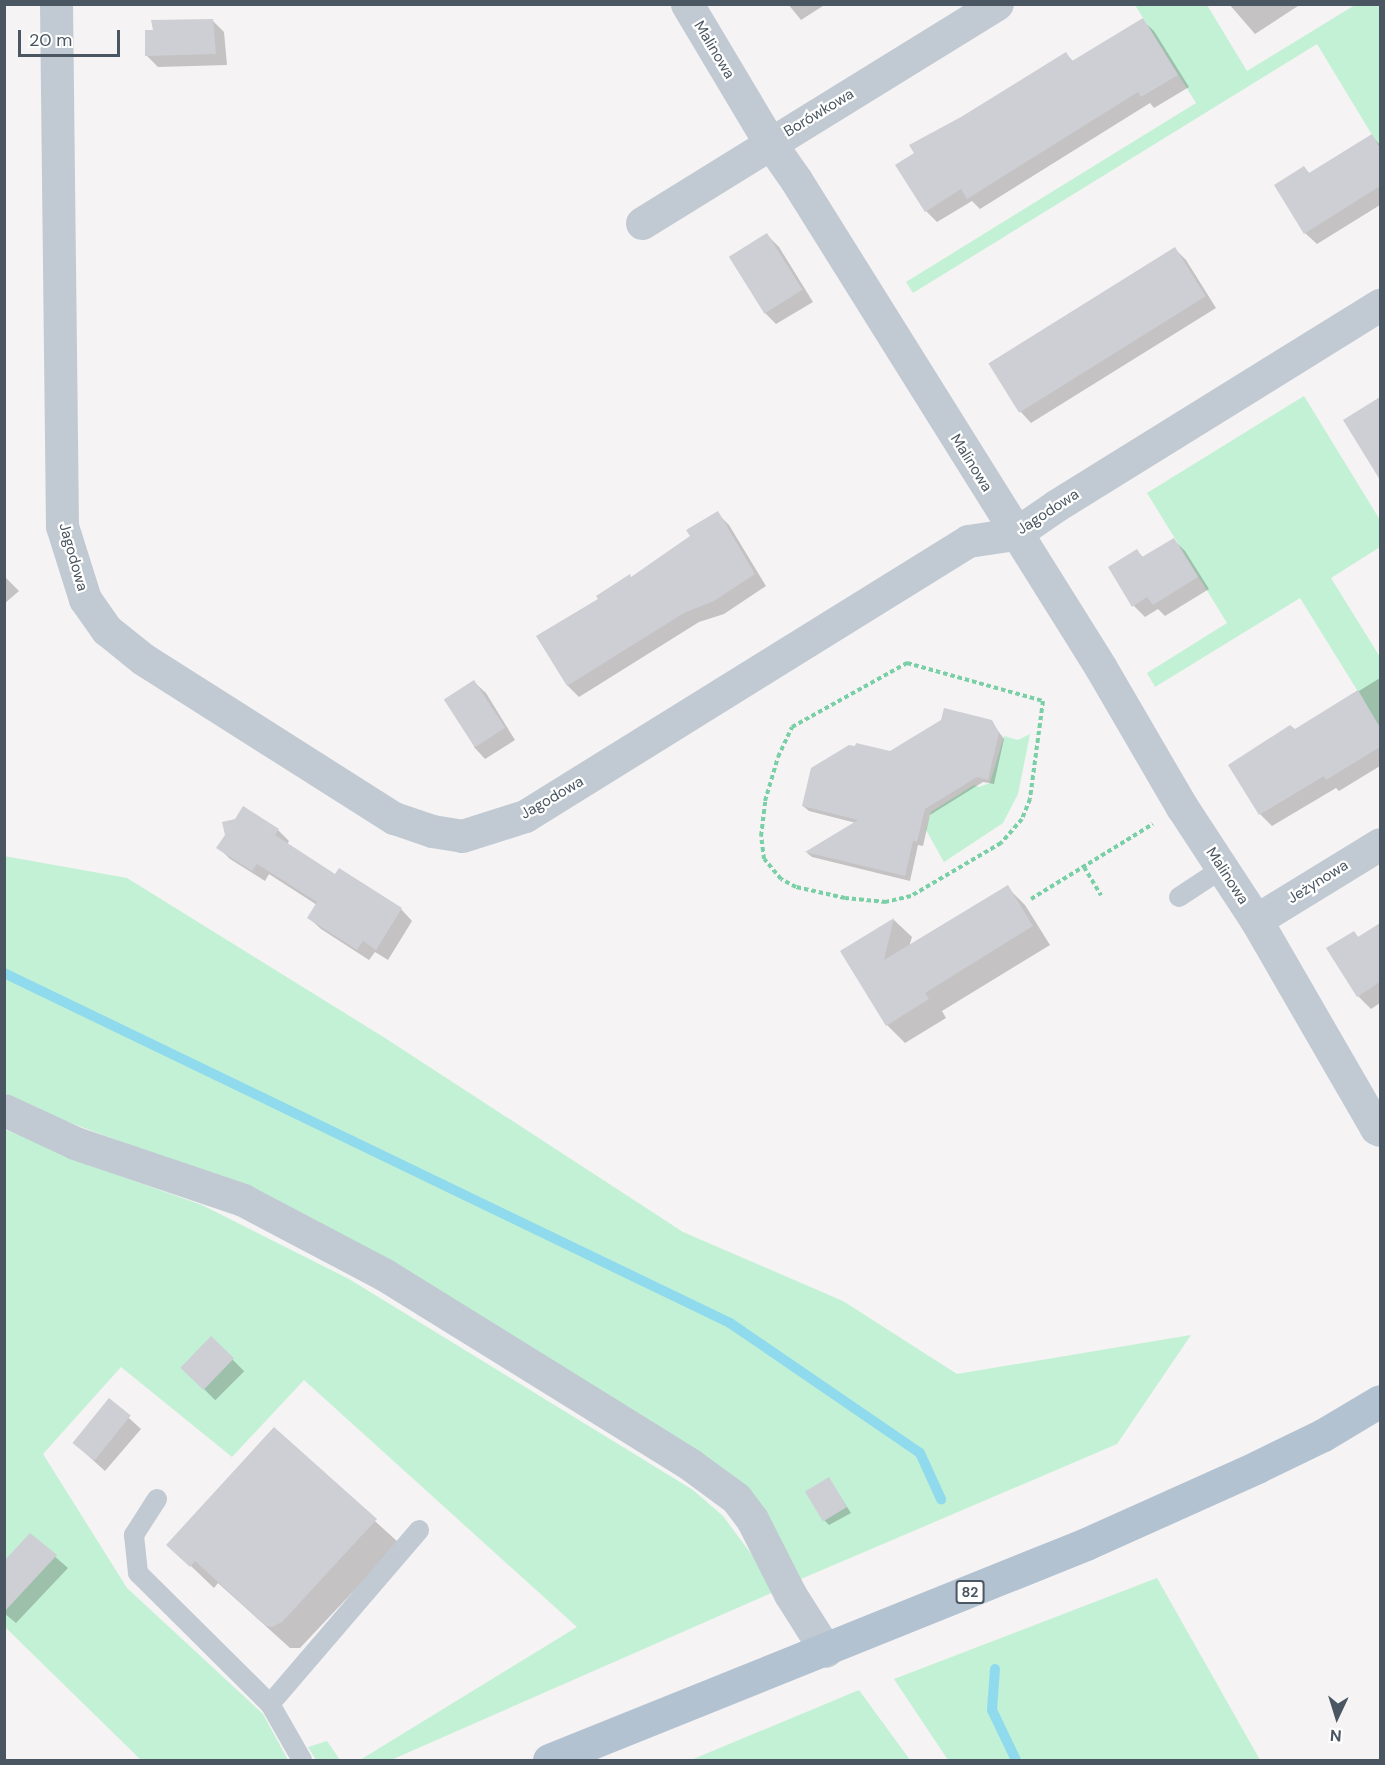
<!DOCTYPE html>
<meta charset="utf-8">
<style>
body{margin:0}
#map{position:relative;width:1385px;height:1765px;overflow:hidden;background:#f5f3f3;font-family:"DM Sans",sans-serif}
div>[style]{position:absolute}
.green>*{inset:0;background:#c3f1d5}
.shadow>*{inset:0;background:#0003;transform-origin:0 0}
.stream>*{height:10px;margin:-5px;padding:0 5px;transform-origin:5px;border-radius:5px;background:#90daee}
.building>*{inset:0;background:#cdcfd5;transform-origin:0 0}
.path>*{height:4px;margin-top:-2px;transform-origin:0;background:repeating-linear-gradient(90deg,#7ad0a6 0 4.5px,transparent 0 7.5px)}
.service>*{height:20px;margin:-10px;padding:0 10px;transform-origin:10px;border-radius:10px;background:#c1cad2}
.minor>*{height:33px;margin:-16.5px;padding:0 16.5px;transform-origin:16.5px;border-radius:16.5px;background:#c1cad2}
.primary>*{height:33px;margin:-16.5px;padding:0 16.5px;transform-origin:16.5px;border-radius:16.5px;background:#b3c2d1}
span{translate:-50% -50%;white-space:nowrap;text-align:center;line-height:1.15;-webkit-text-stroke:4.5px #fff;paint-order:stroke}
.shield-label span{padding:2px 4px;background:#fff;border:2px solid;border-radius:4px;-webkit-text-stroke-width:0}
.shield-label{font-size:14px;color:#4a5661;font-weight:700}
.street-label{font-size:15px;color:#4a5661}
.frame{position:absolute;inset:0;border:6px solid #4a5661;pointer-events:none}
.north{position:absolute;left:1307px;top:1687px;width:60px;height:60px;-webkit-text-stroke:4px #fff;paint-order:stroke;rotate:184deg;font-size:16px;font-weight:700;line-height:24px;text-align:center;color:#4a5661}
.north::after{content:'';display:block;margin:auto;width:21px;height:27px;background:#4a5661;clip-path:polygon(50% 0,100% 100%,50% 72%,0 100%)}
.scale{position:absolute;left:18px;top:30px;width:102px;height:27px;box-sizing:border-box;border:3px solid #4a5661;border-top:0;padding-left:8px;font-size:18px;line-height:21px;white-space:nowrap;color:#4a5661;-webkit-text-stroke:4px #fff;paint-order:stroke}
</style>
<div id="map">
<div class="green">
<i style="clip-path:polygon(1135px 5px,1207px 5px,1247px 71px,1355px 5px,1380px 5px,1380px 148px,1317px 44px,913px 293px,906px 282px,1196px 103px)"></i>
<i style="clip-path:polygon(1304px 396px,1380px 520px,1380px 547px,1331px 578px,1380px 657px,1380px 727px,1300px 598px,1155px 687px,1147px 673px,1227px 623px,1147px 493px)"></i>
<i style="clip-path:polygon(1030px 734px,1018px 794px,1003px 823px,944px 862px,926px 830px,931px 812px,974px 785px,979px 787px,990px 783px,1004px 736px,1018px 740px)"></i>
<i style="clip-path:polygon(4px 856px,127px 878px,385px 1038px,683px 1232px,843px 1301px,957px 1374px,1191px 1335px,1117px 1444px,801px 1579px,739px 1482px,201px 1171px,57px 1118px,5px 1093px)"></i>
<i style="clip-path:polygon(4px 1129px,106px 1171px,202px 1205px,349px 1279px,693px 1490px,723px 1516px,778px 1590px,391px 1760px,360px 1760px,577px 1627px,304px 1380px,232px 1457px,121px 1367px,43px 1454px,127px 1588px,263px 1714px,288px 1760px,141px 1760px,5px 1627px)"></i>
<i style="clip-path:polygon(1157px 1578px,1260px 1760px,948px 1760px,894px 1679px)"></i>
<i style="clip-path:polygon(859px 1690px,910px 1760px,691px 1760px)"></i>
<i style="clip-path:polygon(327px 1741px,340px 1760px,316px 1760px,308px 1747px)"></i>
</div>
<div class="shadow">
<i style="clip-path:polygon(788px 4px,826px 4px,801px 20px)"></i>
<i style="clip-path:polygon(1229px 4px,1301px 4px,1255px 34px)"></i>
<i style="clip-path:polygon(212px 20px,224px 32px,227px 65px,158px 67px,146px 55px)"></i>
<i style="clip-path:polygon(1142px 20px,1154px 31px,1189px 87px,1154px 108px,1150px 103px,980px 209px,972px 201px,937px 222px,926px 211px,916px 154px,911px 145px,961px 118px,1066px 54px,1074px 62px)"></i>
<i style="clip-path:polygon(1372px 136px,1380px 145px,1380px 205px,1317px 244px,1305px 233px,1304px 168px,1310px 174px)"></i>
<i style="clip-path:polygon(767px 235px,779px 247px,813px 302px,776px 324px,765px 313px,731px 258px)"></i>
<i style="clip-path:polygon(1175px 249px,1186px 260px,1216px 308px,1031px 423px,1020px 411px,990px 363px)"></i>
<i style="clip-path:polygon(1380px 398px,1380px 472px,1372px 464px,1345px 420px)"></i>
<i style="clip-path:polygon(717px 513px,729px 525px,766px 586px,724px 614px,699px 622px,579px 697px,568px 686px,538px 637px,632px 578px,692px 537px)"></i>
<i style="clip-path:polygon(1173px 539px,1185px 551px,1209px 589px,1165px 616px,1158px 609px,1145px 617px,1134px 606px,1137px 551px,1144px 558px)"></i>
<i style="clip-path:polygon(4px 576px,19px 591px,4px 604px)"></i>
<i style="clip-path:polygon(1380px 678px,1380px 766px,1339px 791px,1336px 788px,1272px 826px,1260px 814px,1294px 731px)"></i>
<i style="clip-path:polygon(474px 682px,486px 693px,515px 740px,485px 759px,474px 747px)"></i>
<i style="clip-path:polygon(991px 721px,1004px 739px,994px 784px,983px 782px,930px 815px,923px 846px,918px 845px,910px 881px,812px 857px,807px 853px,856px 823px,809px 811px,803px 806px,890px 753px)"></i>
<i style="clip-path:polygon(278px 830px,289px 841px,287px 845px,336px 876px,401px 909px,412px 921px,388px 960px,375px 952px,369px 960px,321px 929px,309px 918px,317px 905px,269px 874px,265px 881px,230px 859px,218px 847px)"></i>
<i style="clip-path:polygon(1007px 887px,1025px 905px,1050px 945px,942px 1011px,946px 1018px,905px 1043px,887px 1025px,842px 951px,894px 920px,912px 937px,909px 947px)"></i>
<i style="clip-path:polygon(1380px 925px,1380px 1003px,1371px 1009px,1358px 996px,1354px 933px,1359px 938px)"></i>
<i style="left:211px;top:1338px;width:47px;height:41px;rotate:45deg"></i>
<i style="clip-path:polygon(109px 1400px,141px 1429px,105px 1471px,85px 1453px)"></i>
<i style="clip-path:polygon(274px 1429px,399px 1543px,300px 1648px,290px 1648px,218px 1583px,214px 1588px,168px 1544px)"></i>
<i style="clip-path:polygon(829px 1479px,851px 1513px,829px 1525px,824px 1520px)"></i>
<i style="clip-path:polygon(30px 1535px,68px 1568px,16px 1623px,4px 1613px,4px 1563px)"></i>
</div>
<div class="stream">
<i style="left:4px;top:973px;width:806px;rotate:25.74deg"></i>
<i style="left:730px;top:1323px;width:230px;rotate:34.4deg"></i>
<i style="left:920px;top:1453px;width:51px;rotate:65.5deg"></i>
<i style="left:995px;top:1669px;width:41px;rotate:94.2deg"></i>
<i style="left:992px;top:1710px;width:55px;rotate:64.4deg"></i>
</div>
<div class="building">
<i style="clip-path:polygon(1143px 18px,1178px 75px,1141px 97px,1138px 92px,967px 199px,961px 189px,925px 212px,895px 165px,914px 153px,909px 145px,961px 117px,1066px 52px,1072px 61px)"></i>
<i style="clip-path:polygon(213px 19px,216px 54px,145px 56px,145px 30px,153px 30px,151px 20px)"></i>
<i style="clip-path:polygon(1372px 134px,1380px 148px,1380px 186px,1304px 234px,1274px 185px,1304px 166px,1309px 173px)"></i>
<i style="left:767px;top:233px;width:67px;height:45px;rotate:58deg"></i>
<i style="left:1175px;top:247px;width:58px;height:220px;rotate:58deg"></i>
<i style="clip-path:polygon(1380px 397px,1380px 480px,1343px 420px)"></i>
<i style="clip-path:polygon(718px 511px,755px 574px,714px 601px,684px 613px,567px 686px,536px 636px,598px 599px,596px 596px,630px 574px,631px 577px,690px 536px,686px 530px)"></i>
<i style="clip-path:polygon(1174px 538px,1198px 577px,1153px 605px,1147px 597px,1132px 607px,1108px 567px,1137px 549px,1142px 557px)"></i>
<i style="left:474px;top:680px;width:57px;height:36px;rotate:57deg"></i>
<i style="clip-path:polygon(1358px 690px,1380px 728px,1380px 747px,1326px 780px,1324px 776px,1259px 815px,1228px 765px,1290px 725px,1295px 729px)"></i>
<i style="clip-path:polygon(944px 708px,992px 720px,999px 733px,988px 780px,977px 777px,925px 809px,917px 842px,913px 841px,905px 876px,805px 852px,858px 820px,802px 806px,811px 768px,849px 745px,855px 746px,856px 743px,890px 751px,941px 720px)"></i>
<i style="clip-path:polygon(243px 806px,279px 829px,275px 835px,335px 874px,339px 868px,402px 908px,376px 950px,363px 941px,357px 950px,307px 918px,317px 902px,257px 864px,252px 871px,216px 848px,225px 835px,222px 822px,235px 819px)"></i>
<i style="clip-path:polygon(1008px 885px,1033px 926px,925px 993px,929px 999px,886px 1026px,840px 951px,894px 918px,884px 960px)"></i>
<i style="clip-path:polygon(1380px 923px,1380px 982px,1357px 997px,1326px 948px,1354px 931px,1358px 937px)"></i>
<i style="left:211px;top:1336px;width:32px;height:44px;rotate:44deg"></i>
<i style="left:109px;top:1398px;width:28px;height:58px;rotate:39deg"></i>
<i style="clip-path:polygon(274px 1427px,377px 1519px,282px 1622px,272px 1627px,266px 1626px,195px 1561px,190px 1567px,166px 1545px)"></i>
<i style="left:829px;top:1477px;width:35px;height:28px;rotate:59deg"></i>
<i style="clip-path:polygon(30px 1533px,57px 1555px,4px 1612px,4px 1561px)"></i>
</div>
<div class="path">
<i style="left:907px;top:663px;width:141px;rotate:15.6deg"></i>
<i style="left:1043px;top:701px;width:99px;rotate:97.6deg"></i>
<i style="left:1030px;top:799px;width:22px;rotate:112deg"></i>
<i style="left:1022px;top:819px;width:32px;rotate:131deg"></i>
<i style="left:1001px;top:843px;width:104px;rotate:149.5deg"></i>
<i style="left:911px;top:896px;width:26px;rotate:167deg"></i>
<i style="left:886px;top:902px;width:41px;rotate:-174.4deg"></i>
<i style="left:845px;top:898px;width:50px;rotate:-167.3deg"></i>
<i style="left:796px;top:887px;width:17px;rotate:-152deg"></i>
<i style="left:781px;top:879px;width:26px;rotate:-130deg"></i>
<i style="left:764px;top:859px;width:23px;rotate:-97deg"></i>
<i style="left:761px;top:836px;width:35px;rotate:-83deg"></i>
<i style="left:765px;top:801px;width:46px;rotate:-73.5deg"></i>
<i style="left:778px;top:757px;width:33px;rotate:-65deg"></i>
<i style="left:792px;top:727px;width:132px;rotate:-29.1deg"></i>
<i style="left:1084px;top:867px;width:33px;rotate:59deg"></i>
<i style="left:1031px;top:899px;width:143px;rotate:-31.6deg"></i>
</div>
<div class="service">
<i style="left:1179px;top:897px;width:53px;rotate:-33.4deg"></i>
<i style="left:157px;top:1499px;width:43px;rotate:122.6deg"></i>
<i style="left:134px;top:1535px;width:38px;rotate:84deg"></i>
<i style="left:138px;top:1573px;width:186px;rotate:44.8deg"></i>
<i style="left:302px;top:1760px;width:64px;rotate:-119.7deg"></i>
<i style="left:270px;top:1704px;width:229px;rotate:-49.4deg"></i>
</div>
<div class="minor">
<i style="left:56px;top:4px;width:522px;rotate:89.34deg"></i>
<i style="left:62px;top:526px;width:77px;rotate:72.5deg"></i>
<i style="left:85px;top:599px;width:38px;rotate:55deg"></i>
<i style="left:107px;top:630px;width:46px;rotate:38.9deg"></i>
<i style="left:143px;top:659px;width:297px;rotate:32.4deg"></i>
<i style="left:394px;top:818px;width:40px;rotate:18.9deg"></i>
<i style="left:432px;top:831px;width:30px;rotate:9deg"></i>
<i style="left:462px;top:836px;width:66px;rotate:-17.6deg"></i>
<i style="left:525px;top:816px;width:521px;rotate:-31.83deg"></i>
<i style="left:968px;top:541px;width:48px;rotate:-8.5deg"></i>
<i style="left:1015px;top:534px;width:51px;rotate:-34.6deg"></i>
<i style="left:1057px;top:505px;width:380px;rotate:-31.8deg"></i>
<i style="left:687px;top:4px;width:162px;rotate:59.2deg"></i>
<i style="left:770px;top:143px;width:45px;rotate:54.9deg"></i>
<i style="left:796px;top:180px;width:575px;rotate:57.99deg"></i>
<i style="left:1101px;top:668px;width:161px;rotate:59.8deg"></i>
<i style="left:1182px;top:807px;width:135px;rotate:56.8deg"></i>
<i style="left:1256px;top:920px;width:240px;rotate:60deg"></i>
<i style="left:1376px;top:1128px;width:4px;rotate:27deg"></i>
<i style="left:642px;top:223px;width:417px;rotate:-31.7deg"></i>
<i style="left:1256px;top:920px;width:145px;rotate:-31.5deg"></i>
<i style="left:4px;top:1110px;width:78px;rotate:24.9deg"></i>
<i style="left:75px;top:1143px;width:177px;rotate:18.7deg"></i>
<i style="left:243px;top:1200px;width:161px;rotate:27.8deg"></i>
<i style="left:385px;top:1275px;width:360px;rotate:31.8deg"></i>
<i style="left:691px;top:1465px;width:56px;rotate:36.3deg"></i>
<i style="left:736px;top:1498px;width:26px;rotate:53deg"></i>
<i style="left:752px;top:1519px;width:84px;rotate:63.1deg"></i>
<i style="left:790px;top:1594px;width:67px;rotate:57.7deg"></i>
</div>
<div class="primary">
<i style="left:549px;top:1760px;width:579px;rotate:-21.91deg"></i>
<i style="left:1086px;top:1544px;width:188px;rotate:-24.2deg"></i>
<i style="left:1257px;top:1467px;width:73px;rotate:-25.9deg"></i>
<i style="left:1323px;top:1435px;width:66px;rotate:-30.8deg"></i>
</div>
<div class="shield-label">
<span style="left:970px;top:1592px">82</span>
</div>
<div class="street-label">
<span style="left:714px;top:50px;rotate:59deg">Malinowa</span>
<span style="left:819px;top:113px;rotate:-31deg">Borówkowa</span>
<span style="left:971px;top:463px;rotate:58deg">Malinowa</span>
<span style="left:1048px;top:512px;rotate:-33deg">Jagodowa</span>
<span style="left:73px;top:557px;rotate:74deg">Jagodowa</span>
<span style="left:552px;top:798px;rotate:-30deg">Jagodowa</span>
<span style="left:1227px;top:876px;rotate:57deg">Malinowa</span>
<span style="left:1318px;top:882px;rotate:-32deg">Jeżynowa</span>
</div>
<div class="frame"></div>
<div class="north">N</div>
<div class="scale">20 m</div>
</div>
